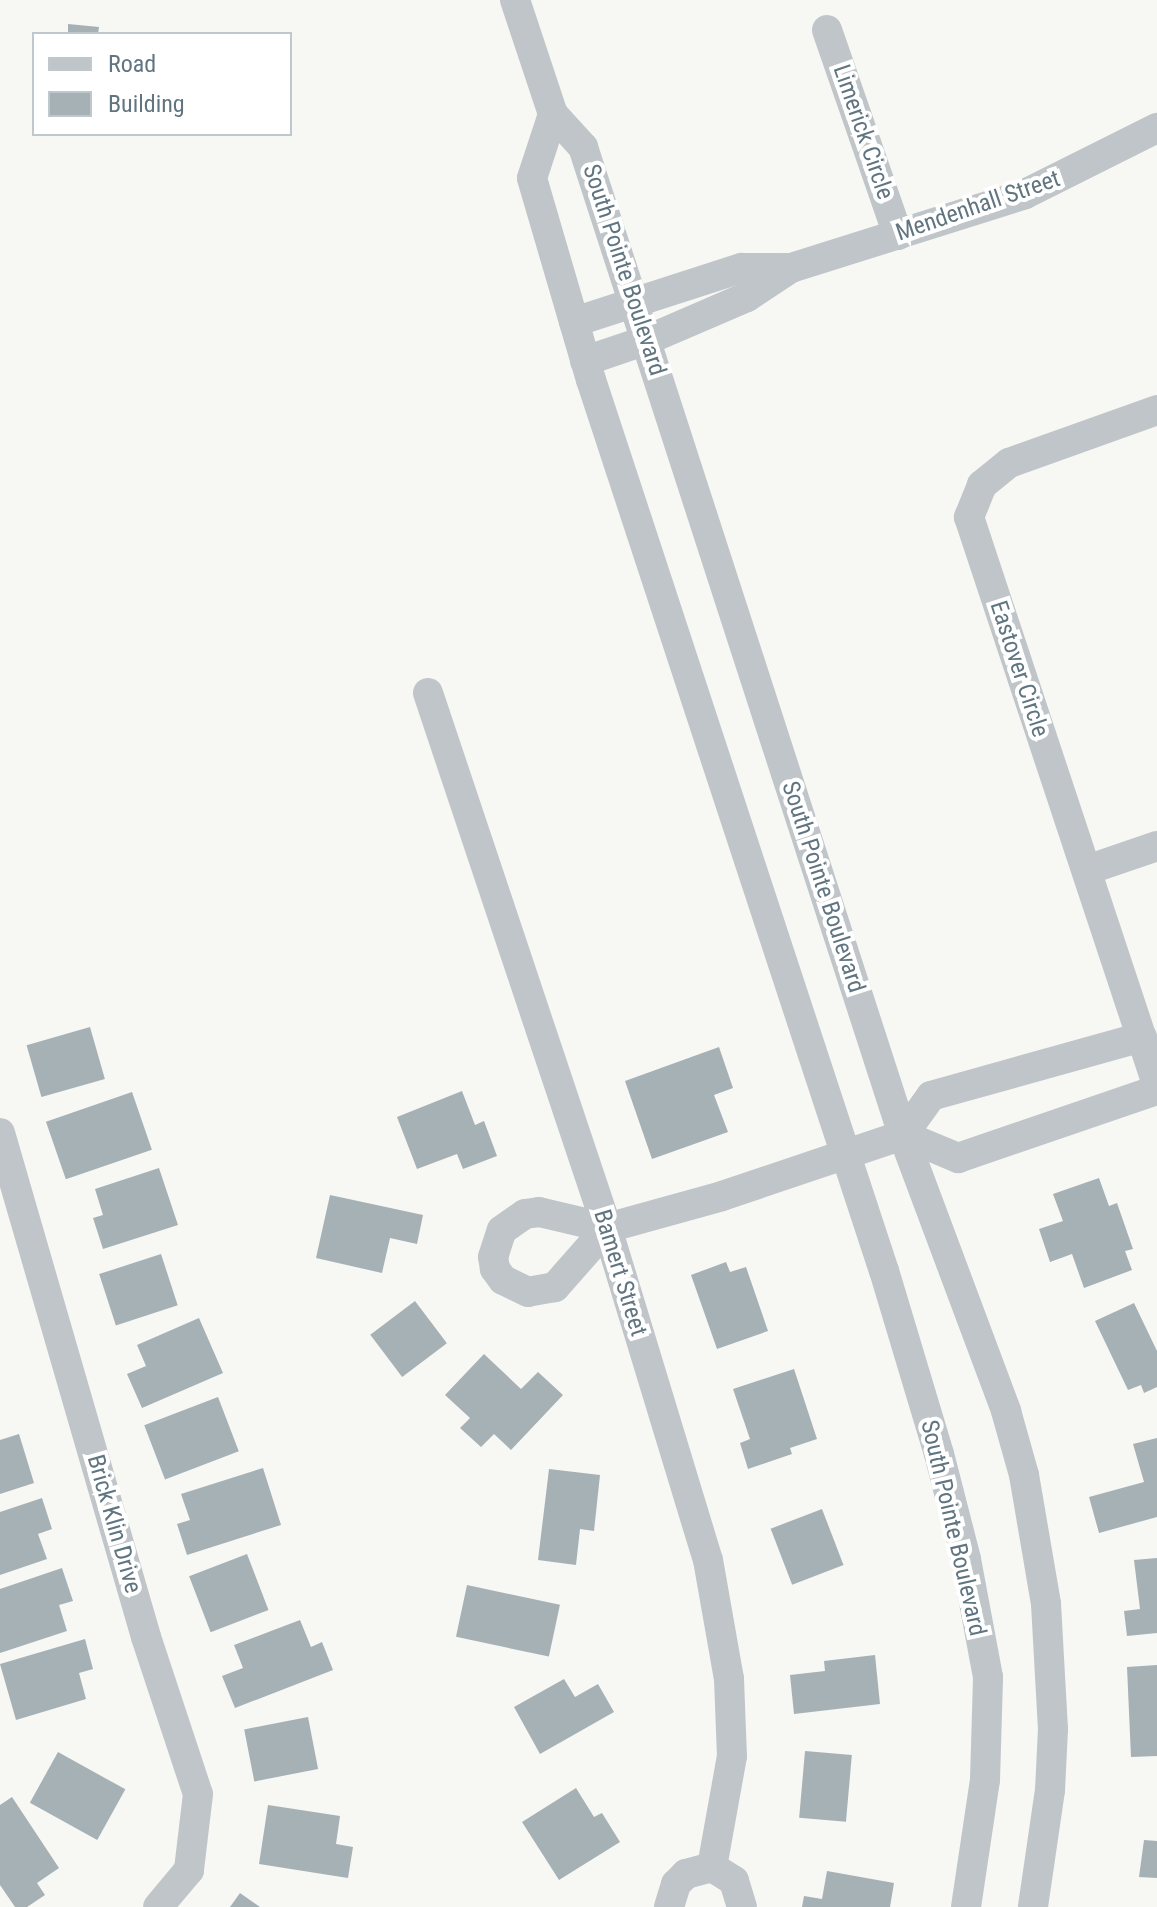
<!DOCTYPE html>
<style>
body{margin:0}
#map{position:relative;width:1157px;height:1907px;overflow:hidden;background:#f7f7f4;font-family:"Roboto Condensed",sans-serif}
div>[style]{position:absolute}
.building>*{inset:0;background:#a6b1b6;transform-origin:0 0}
.minor>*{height:30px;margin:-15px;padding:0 15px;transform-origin:15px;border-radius:15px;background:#bfc5c8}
span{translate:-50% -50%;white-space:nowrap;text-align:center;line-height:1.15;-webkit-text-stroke:8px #fff;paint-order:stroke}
.street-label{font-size:24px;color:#607580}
.legend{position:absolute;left:32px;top:32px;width:260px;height:104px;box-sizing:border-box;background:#fff;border:2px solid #bfc8cc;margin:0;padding:10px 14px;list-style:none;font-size:24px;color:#607580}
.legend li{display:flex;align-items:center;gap:16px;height:40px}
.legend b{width:40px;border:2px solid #bfc8cc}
</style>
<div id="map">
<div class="building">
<i style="clip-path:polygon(68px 24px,99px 27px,98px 34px,68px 34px)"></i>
<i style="left:90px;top:1027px;width:54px;height:66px;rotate:74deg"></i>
<i style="clip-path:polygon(719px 1047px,733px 1088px,714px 1095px,728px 1132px,652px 1159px,625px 1081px)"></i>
<i style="clip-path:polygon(462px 1091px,475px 1125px,484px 1121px,497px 1156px,463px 1169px,457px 1154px,417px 1169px,397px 1117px)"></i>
<i style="left:132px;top:1092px;width:61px;height:91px;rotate:71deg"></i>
<i style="clip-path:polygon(159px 1168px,178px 1225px,103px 1249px,93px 1218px,103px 1215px,95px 1189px)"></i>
<i style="clip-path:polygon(1099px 1178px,1109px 1206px,1117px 1203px,1133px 1249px,1125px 1251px,1132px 1270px,1084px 1288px,1072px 1254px,1050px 1262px,1039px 1229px,1063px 1221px,1053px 1194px)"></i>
<i style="clip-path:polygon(330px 1195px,423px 1215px,417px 1244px,390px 1238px,382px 1273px,316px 1258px)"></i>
<i style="left:161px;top:1254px;width:54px;height:65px;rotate:72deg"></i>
<i style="clip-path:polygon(726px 1262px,730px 1272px,746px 1267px,768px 1331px,717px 1349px,691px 1275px)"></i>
<i style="left:415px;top:1301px;width:53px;height:56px;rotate:53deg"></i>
<i style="clip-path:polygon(1134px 1303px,1157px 1351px,1157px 1387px,1144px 1393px,1141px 1385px,1128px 1390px,1095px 1321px)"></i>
<i style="clip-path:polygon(199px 1318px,223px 1373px,142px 1408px,127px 1374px,146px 1366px,137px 1345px)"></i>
<i style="clip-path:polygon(484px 1354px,521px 1389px,538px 1372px,563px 1395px,511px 1450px,494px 1434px,481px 1447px,460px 1428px,470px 1418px,445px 1395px)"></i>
<i style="clip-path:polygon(794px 1369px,817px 1439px,790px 1448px,792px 1454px,748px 1469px,740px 1443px,750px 1439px,733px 1389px)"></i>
<i style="left:218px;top:1397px;width:58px;height:79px;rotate:69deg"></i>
<i style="clip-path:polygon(19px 1434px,34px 1483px,0 1494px,0 1440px)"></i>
<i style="clip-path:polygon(1157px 1438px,1157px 1517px,1099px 1533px,1089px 1497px,1144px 1482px,1133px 1444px)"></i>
<i style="clip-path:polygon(263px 1468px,281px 1525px,187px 1555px,177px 1524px,190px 1520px,181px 1494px)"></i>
<i style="clip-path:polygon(549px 1469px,600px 1475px,594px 1531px,580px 1529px,576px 1565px,538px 1560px)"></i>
<i style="clip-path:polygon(42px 1498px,52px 1529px,38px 1534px,47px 1559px,0 1575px,0 1512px)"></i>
<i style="left:822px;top:1509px;width:60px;height:55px;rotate:69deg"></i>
<i style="left:247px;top:1554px;width:60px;height:62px;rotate:69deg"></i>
<i style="clip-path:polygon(1157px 1558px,1157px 1633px,1127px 1636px,1124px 1611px,1140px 1609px,1134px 1560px)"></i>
<i style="clip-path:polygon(62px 1568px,73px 1601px,59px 1605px,67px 1631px,0 1653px,0 1589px)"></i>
<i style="left:467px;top:1585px;width:95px;height:53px;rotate:12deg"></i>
<i style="clip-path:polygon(300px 1620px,311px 1647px,322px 1642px,333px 1670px,235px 1708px,222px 1676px,243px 1668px,234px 1645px)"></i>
<i style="clip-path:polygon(85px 1639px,93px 1669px,79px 1673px,86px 1699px,16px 1720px,0 1664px)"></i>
<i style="clip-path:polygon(875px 1655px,880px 1704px,794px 1714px,790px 1675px,825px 1671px,824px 1661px)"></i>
<i style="clip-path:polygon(1157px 1665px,1157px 1756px,1131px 1757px,1127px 1667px)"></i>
<i style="clip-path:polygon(564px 1679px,575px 1697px,598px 1684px,614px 1712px,540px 1754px,514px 1707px)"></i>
<i style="left:308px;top:1717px;width:53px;height:65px;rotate:79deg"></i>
<i style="left:805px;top:1751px;width:47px;height:67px;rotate:5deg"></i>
<i style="left:58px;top:1752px;width:77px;height:58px;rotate:29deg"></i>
<i style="clip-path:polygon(576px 1788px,594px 1817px,602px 1813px,620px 1842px,559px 1880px,522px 1822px)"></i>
<i style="clip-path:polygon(12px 1797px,59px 1868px,37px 1883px,45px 1895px,27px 1907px,15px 1907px,0 1885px,0 1805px)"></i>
<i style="clip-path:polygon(268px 1805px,340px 1816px,336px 1844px,353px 1847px,348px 1878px,259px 1864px)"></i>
<i style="clip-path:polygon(1144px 1840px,1157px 1841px,1157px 1878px,1139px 1877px)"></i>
<i style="clip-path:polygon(827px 1871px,894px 1883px,890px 1907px,802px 1907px,804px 1896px,822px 1899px)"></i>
<i style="clip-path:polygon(240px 1893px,260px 1907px,230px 1907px)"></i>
</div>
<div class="minor">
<i style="left:515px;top:0;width:120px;rotate:71.6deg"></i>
<i style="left:827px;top:30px;width:217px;rotate:70.9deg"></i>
<i style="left:574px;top:322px;width:176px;rotate:-17.9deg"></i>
<i style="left:741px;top:268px;width:50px"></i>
<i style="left:585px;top:361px;width:65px;rotate:-18.7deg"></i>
<i style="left:647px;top:340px;width:109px;rotate:-23.3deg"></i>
<i style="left:747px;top:297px;width:53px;rotate:-33.4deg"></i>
<i style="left:791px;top:268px;width:245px;rotate:-17.5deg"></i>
<i style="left:1025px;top:194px;width:148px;rotate:-26.6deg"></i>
<i style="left:1157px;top:410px;width:157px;rotate:160.3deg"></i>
<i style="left:1009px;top:463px;width:35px;rotate:141deg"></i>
<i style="left:982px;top:485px;width:35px;rotate:112deg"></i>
<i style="left:969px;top:517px;width:597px;rotate:71.66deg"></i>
<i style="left:428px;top:693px;width:564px;rotate:71.5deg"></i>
<i style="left:607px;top:1228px;width:347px;rotate:73.1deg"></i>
<i style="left:708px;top:1560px;width:121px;rotate:80deg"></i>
<i style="left:729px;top:1679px;width:77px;rotate:87.8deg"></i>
<i style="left:732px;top:1756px;width:113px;rotate:100.2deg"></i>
<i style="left:1087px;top:870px;width:74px;rotate:-18.9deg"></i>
<i style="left:1142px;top:1037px;width:219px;rotate:164.4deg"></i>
<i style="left:931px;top:1096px;width:48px;rotate:125.7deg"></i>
<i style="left:903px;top:1135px;width:60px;rotate:22.7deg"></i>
<i style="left:958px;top:1158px;width:210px;rotate:-18.9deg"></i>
<i style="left:0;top:1133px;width:525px;rotate:73.84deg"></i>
<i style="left:146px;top:1637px;width:165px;rotate:71.7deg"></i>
<i style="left:198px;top:1794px;width:77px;rotate:96.8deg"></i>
<i style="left:189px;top:1870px;width:48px;rotate:130deg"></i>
<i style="left:539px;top:1212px;width:70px;rotate:13.2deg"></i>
<i style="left:607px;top:1228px;width:79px;rotate:131.4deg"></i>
<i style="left:555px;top:1287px;width:27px;rotate:170deg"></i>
<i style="left:528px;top:1292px;width:28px;rotate:-154deg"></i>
<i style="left:503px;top:1280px;width:14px;rotate:-126deg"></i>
<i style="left:495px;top:1269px;width:12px;rotate:-99deg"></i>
<i style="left:493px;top:1257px;width:28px;rotate:-72deg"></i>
<i style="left:502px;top:1230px;width:28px;rotate:-35deg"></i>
<i style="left:525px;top:1214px;width:14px;rotate:-8deg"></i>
<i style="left:607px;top:1228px;width:119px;rotate:-15.5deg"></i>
<i style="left:722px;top:1196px;width:191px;rotate:-18.6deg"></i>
<i style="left:669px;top:1907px;width:24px;rotate:-73deg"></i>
<i style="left:676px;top:1884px;width:14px;rotate:-45deg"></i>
<i style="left:686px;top:1874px;width:27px;rotate:-15deg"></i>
<i style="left:712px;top:1867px;width:26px;rotate:32deg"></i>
<i style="left:734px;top:1881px;width:27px;rotate:73deg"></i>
<i style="left:966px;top:1907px;width:128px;rotate:-81.5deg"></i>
<i style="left:985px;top:1780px;width:103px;rotate:-88.3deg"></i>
<i style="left:988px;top:1677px;width:120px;rotate:-100.6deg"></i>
<i style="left:966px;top:1559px;width:108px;rotate:-104.4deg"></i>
<i style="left:939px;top:1454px;width:191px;rotate:-106.7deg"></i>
<i style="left:884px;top:1271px;width:938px;rotate:-108.2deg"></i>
<i style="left:591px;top:380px;width:210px;rotate:-106.3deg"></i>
<i style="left:532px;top:178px;width:67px;rotate:-71.8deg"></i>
<i style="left:553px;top:114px;width:45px;rotate:47.7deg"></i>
<i style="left:583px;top:147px;width:1039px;rotate:72.05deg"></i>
<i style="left:903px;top:1135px;width:295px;rotate:69.5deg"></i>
<i style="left:1006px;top:1411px;width:66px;rotate:74.3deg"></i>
<i style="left:1024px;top:1475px;width:131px;rotate:80.3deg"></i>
<i style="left:1046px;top:1604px;width:125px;rotate:86.8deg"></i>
<i style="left:1053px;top:1729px;width:61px;rotate:92.8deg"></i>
<i style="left:1050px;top:1790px;width:118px;rotate:98.3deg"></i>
</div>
<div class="street-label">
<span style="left:863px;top:132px;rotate:71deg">Limerick Circle</span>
<span style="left:978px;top:206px;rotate:-19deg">Mendenhall Street</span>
<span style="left:624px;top:270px;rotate:72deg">South Pointe Boulevard</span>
<span style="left:1019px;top:669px;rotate:72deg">Eastover Circle</span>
<span style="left:823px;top:887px;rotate:72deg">South Pointe Boulevard</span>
<span style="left:620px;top:1273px;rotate:73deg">Bamert Street</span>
<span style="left:114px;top:1524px;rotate:74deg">Brick Klin Drive</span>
<span style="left:953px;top:1528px;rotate:77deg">South Pointe Boulevard</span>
</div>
<ul class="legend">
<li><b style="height:10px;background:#bfc5c8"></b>Road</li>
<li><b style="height:22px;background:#a6b1b6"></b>Building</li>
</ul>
</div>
